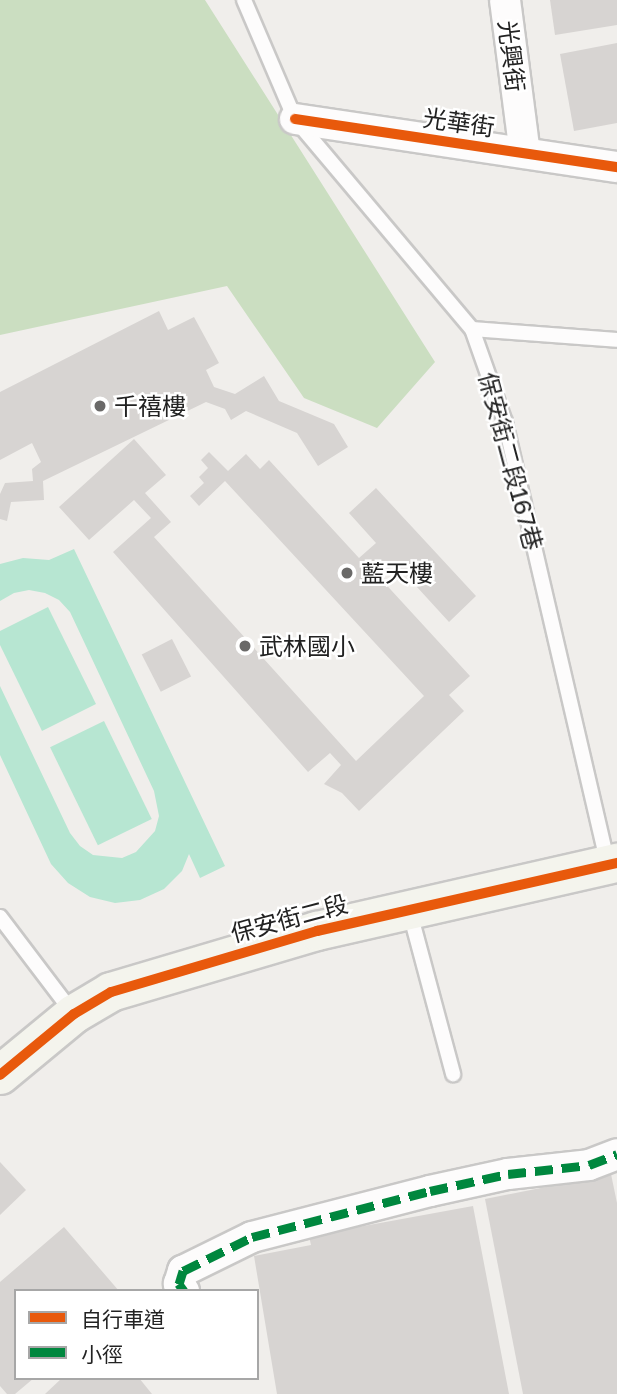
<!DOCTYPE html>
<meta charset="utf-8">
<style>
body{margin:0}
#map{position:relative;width:617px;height:1394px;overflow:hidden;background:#f0eeeb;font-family:"Golos Text","Noto Sans TC",sans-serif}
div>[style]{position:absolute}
.forest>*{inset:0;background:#cbdec1}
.pitch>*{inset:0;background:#b7e6d2;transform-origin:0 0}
.building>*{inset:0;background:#d7d4d2;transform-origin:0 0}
.roads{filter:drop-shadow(2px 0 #c9c8c7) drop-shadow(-2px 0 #c9c8c7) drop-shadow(0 2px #c9c8c7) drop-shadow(0 -2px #c9c8c7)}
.lane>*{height:14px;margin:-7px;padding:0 7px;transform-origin:7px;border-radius:7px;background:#fdfcfc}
.street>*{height:30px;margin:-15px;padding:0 15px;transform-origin:15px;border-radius:15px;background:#fdfcfc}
.secondary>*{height:38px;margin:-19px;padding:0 19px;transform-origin:19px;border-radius:19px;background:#f4f4ed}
.quiet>*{height:9px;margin-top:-4.5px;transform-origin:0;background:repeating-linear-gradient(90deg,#00873e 0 18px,transparent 0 27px)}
.cycleway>*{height:10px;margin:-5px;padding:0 5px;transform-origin:5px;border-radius:5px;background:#e8590c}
.dots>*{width:19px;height:19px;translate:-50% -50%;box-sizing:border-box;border:4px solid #fff;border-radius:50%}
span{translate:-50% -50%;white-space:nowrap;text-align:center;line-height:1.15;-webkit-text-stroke:5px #fff;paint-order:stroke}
.street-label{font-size:24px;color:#222}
.poi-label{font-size:24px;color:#222}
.left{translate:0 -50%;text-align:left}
.legend{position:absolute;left:14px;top:1289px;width:245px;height:91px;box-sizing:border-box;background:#fff;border:2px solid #a7a7a7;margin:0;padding:9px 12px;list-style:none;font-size:21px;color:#222}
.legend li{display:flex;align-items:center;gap:14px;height:35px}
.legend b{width:35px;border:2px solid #a7a7a7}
</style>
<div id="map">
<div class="forest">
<i style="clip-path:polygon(0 0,205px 0,435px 362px,377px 428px,304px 398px,227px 286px,0 335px)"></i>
</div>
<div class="pitch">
<i style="clip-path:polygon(74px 549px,225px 866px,200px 878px,189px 854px,182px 871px,164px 889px,140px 900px,115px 903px,90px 897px,68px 883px,51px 864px,0 755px,0 686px,70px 833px,80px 846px,93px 855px,122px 858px,136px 852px,155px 831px,159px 816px,154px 791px,70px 612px,59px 600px,45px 593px,29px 590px,14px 593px,0 601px,0 564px,23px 558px,49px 560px)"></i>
<i style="clip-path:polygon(48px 607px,96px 704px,42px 731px,0 645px,0 631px)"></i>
<i style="left:104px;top:721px;width:109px;height:60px;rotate:64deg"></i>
</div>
<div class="building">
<i style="clip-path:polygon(550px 0,617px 0,617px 25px,555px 35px)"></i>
<i style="clip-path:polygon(617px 43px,617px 123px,574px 131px,560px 54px)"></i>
<i style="clip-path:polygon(159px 311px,168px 330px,194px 317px,219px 363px,206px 370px,214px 387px,235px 394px,264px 376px,279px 401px,334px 424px,348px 447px,318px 466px,297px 433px,246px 411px,231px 420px,225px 409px,206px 402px,43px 481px,44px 500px,11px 502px,7px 521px,0 519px,0 494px,5px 483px,33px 481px,32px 469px,41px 462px,32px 443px,0 460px,0 392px)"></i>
<i style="clip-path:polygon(134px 439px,166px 475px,145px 493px,171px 522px,154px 537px,356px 761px,424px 696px,225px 481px,199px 506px,190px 496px,204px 483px,199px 477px,208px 468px,201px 460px,209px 452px,228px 471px,246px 454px,260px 469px,269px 460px,359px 558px,376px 543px,349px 513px,376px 488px,476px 596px,449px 622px,395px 563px,380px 578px,470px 676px,449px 695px,464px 711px,359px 811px,342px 793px,324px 784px,341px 765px,330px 753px,308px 772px,113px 552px,151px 518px,134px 500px,89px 540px,59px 507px)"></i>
<i style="left:172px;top:639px;width:42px;height:34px;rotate:63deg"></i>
<i style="clip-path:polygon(0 1162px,26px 1190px,0 1215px)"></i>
<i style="clip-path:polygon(611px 1174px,617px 1203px,617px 1394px,523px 1394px,485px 1199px)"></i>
<i style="clip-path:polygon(473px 1206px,509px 1394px,277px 1394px,254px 1256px,311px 1245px,309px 1236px)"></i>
<i style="clip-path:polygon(64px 1227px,119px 1291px,16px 1291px,16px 1378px,34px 1378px,15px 1394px,7px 1394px,0 1386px,0 1282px)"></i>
<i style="clip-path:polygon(62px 1378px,139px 1378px,152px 1394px,45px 1394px)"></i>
</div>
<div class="roads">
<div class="lane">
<i style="left:244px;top:0;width:129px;rotate:66.8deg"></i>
<i style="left:295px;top:119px;width:275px;rotate:49.9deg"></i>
<i style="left:472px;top:329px;width:99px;rotate:70.5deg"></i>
<i style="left:505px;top:422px;width:455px;rotate:76.9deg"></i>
<i style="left:472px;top:329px;width:145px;rotate:4.3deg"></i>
<i style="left:410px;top:913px;width:167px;rotate:75deg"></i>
<i style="left:0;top:917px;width:121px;rotate:52.8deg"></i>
</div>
<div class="street">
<i style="left:505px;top:0;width:154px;rotate:82.6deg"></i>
<i style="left:295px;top:119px;width:326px;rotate:8.5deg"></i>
<i style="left:184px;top:1291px;width:9px;rotate:-126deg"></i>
<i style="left:179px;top:1284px;width:14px;rotate:-73deg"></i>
<i style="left:183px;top:1271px;width:77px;rotate:-26.2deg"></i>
<i style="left:252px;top:1237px;width:184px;rotate:-14.5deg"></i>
<i style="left:430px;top:1191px;width:80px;rotate:-12.3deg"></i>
<i style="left:508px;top:1174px;width:81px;rotate:-6.3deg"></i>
<i style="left:589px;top:1165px;width:30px;rotate:-21deg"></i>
</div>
<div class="secondary">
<i style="left:0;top:1075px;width:96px;rotate:-39.5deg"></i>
<i style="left:74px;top:1014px;width:43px;rotate:-30.7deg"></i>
<i style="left:111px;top:992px;width:215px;rotate:-16.5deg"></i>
<i style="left:317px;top:931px;width:308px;rotate:-12.8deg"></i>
</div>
</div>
<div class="quiet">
<i style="left:184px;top:1291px;width:9px;rotate:-126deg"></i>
<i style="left:179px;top:1284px;width:14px;rotate:-73deg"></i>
<i style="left:183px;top:1271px;width:77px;rotate:-26.2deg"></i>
<i style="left:252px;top:1237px;width:184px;rotate:-14.5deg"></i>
<i style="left:430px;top:1191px;width:80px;rotate:-12.3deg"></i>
<i style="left:508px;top:1174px;width:81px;rotate:-6.3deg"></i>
<i style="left:589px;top:1165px;width:30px;rotate:-21deg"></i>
</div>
<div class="cycleway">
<i style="left:295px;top:119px;width:326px;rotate:8.5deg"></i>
<i style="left:0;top:1075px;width:96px;rotate:-39.5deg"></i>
<i style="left:74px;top:1014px;width:43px;rotate:-30.7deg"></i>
<i style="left:111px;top:992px;width:215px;rotate:-16.5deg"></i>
<i style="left:317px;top:931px;width:308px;rotate:-12.8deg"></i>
</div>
<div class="dots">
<i style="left:100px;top:406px;background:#6a6968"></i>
<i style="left:347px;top:573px;background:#6a6968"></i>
<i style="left:245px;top:646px;background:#6a6968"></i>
</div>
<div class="street-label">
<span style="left:512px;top:56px;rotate:83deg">光興街</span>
<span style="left:459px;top:122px;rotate:8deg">光華街</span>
<span style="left:511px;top:461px;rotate:75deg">保安街二段167巷</span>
<span style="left:289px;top:918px;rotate:-15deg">保安街二段</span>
</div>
<div class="poi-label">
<span class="left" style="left:114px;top:406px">千禧樓</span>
<span class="left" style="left:361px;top:573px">藍天樓</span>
<span class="left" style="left:259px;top:646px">武林國小</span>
</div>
<ul class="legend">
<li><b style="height:9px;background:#e8590c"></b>自行車道</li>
<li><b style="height:9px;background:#00873e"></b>小徑</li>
</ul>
</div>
